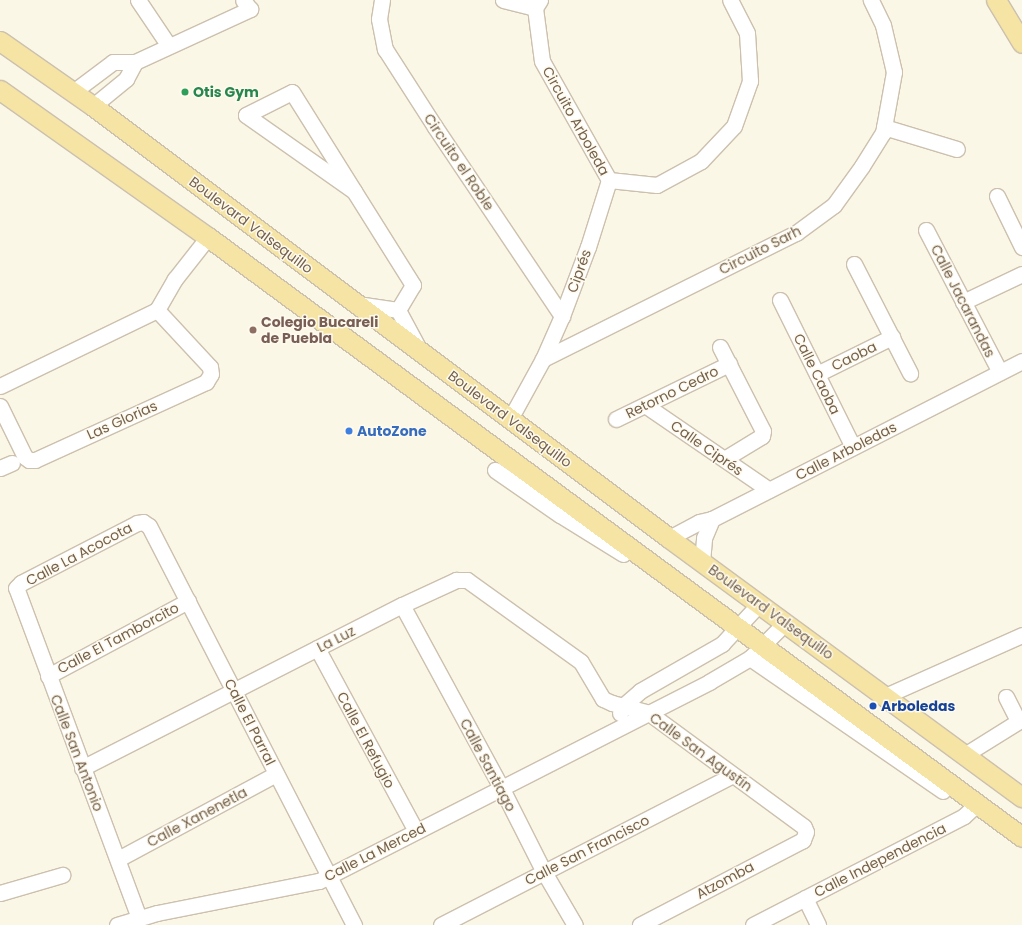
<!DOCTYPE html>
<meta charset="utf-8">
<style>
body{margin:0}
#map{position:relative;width:1022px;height:925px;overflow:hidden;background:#fbf7e7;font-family:Poppins,sans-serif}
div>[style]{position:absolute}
.roads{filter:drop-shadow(1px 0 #ccc0ae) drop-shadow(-1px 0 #ccc0ae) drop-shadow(0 1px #ccc0ae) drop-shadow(0 -1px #ccc0ae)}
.minor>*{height:15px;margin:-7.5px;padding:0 7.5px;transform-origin:7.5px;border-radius:7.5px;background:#fff}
.major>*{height:19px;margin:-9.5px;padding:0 9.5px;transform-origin:9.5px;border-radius:9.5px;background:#f5e4a4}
.dots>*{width:11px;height:11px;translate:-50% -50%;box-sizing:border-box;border:2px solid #fefaee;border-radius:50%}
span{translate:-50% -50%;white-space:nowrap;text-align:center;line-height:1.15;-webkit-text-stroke:3px #fefaee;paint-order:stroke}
.leisure-label{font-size:14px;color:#27864d;font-weight:700}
.left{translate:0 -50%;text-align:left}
.street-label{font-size:14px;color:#74614d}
.education-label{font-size:14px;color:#785e54;font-weight:700}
.shop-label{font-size:14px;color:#366cbe;font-weight:700}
.transit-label{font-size:14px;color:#164399;font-weight:700}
</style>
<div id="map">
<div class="roads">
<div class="minor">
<i style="left:138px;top:0;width:55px;rotate:56deg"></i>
<i style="left:382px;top:0;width:19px;rotate:99deg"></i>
<i style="left:379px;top:19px;width:31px;rotate:79deg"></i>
<i style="left:385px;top:49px;width:93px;rotate:57.3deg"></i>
<i style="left:435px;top:127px;width:228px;rotate:56.1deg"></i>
<i style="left:503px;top:0;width:33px;rotate:14deg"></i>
<i style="left:540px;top:0;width:9px;rotate:122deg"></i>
<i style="left:535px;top:8px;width:53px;rotate:82.5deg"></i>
<i style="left:542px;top:61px;width:137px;rotate:60.6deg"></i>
<i style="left:73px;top:92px;width:50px;rotate:-36.9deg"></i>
<i style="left:113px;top:62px;width:22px"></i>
<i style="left:135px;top:62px;width:127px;rotate:-24.7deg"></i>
<i style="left:250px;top:9px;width:11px;rotate:-128deg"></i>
<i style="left:93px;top:106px;width:43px;rotate:-39.3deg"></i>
<i style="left:126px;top:79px;width:19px;rotate:-62deg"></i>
<i style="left:884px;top:127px;width:76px;rotate:16.8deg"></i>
<i style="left:609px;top:180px;width:48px;rotate:5.9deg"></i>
<i style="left:657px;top:185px;width:50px;rotate:-28.6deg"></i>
<i style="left:701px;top:161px;width:48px;rotate:-46.7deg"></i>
<i style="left:734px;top:126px;width:48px;rotate:-70.4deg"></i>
<i style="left:750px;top:81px;width:48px;rotate:-93.6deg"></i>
<i style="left:747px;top:33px;width:37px;rotate:-117deg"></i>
<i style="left:354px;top:191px;width:132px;rotate:-144.9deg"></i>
<i style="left:246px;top:115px;width:51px;rotate:-26.6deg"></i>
<i style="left:292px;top:92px;width:117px;rotate:57.9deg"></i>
<i style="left:354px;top:191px;width:111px;rotate:57.9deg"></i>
<i style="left:413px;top:285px;width:29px;rotate:121deg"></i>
<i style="left:997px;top:196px;width:57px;rotate:63.9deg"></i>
<i style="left:926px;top:230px;width:160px;rotate:62.5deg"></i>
<i style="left:854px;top:264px;width:123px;rotate:62.8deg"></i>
<i style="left:780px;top:300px;width:164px;rotate:63.6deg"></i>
<i style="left:963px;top:302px;width:65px;rotate:-25.4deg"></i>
<i style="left:357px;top:304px;width:41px;rotate:8.3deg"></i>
<i style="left:398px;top:310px;width:44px;rotate:61.7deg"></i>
<i style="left:720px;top:347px;width:94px;rotate:62.9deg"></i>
<i style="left:763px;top:431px;width:5px;rotate:101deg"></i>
<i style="left:762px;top:436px;width:44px;rotate:148.8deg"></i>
<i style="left:543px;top:359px;width:283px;rotate:-26.5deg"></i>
<i style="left:796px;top:233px;width:47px;rotate:-36.4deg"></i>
<i style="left:834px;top:205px;width:48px;rotate:-54.3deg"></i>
<i style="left:862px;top:166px;width:39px;rotate:-58deg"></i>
<i style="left:883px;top:133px;width:62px;rotate:-79.8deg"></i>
<i style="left:894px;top:72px;width:48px;rotate:-103.2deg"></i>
<i style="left:883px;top:25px;width:28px;rotate:-116deg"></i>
<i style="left:817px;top:374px;width:84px;rotate:-26.3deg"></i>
<i style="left:0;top:386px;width:174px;rotate:-25.8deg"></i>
<i style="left:157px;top:310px;width:36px;rotate:-60deg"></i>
<i style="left:175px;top:279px;width:53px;rotate:-51.8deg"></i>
<i style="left:645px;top:405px;width:150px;rotate:34.4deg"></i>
<i style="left:0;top:406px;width:57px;rotate:63.9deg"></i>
<i style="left:25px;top:457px;width:5px;rotate:37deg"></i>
<i style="left:29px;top:460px;width:6px"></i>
<i style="left:35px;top:460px;width:188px;rotate:-24.5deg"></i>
<i style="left:206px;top:382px;width:9px;rotate:-58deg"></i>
<i style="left:211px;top:374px;width:7px;rotate:-98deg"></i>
<i style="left:210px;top:367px;width:78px;rotate:-132.9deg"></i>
<i style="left:510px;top:419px;width:68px;rotate:-61.2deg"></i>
<i style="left:543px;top:359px;width:47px;rotate:-66.2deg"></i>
<i style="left:562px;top:316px;width:74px;rotate:-69.4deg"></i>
<i style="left:588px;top:247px;width:70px;rotate:-72.6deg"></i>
<i style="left:616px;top:419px;width:126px;rotate:-26deg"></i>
<i style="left:0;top:468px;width:13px;rotate:-23deg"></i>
<i style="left:495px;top:470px;width:79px;rotate:34.7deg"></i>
<i style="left:560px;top:515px;width:74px;rotate:31.8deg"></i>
<i style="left:669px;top:538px;width:34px;rotate:-28deg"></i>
<i style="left:699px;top:522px;width:13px;rotate:-13deg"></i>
<i style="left:712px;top:519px;width:348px;rotate:-27deg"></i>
<i style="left:702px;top:562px;width:24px;rotate:-85deg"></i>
<i style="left:704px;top:538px;width:21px;rotate:-67deg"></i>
<i style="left:402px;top:605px;width:207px;rotate:61.5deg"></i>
<i style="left:501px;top:787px;width:95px;rotate:63.2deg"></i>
<i style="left:544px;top:872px;width:61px;rotate:59.7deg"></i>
<i style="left:317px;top:648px;width:208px;rotate:61.6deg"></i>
<i style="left:750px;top:658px;width:234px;rotate:34.6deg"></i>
<i style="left:48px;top:676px;width:159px;rotate:-28.2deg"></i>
<i style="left:885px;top:696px;width:150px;rotate:-24deg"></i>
<i style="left:1006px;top:697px;width:27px;rotate:63deg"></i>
<i style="left:620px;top:713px;width:8px;rotate:-67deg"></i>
<i style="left:623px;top:706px;width:23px;rotate:-41deg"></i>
<i style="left:640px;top:691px;width:95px;rotate:-29.8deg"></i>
<i style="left:722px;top:644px;width:54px;rotate:-47.2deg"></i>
<i style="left:966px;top:754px;width:66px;rotate:-32deg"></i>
<i style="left:82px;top:768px;width:359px;rotate:-27deg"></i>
<i style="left:402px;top:605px;width:60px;rotate:-24.8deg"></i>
<i style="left:456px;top:580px;width:11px"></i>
<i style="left:467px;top:580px;width:140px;rotate:35.7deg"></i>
<i style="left:581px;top:662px;width:43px;rotate:59.3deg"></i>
<i style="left:603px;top:699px;width:10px;rotate:24deg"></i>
<i style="left:612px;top:703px;width:38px;rotate:15deg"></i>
<i style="left:649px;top:713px;width:192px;rotate:36.3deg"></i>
<i style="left:804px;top:827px;width:5px;rotate:68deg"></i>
<i style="left:806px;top:832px;width:9px;rotate:111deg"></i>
<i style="left:803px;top:840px;width:184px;rotate:152.5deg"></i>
<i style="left:118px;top:859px;width:179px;rotate:-28.3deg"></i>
<i style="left:0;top:893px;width:65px;rotate:-16.2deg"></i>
<i style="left:805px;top:898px;width:30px;rotate:64deg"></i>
<i style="left:139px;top:918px;width:352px;rotate:-110.4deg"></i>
<i style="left:16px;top:588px;width:7px;rotate:-45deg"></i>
<i style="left:21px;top:583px;width:131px;rotate:-27.3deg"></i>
<i style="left:137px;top:523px;width:6px;rotate:-9deg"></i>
<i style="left:143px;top:522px;width:7px;rotate:34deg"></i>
<i style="left:149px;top:526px;width:449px;rotate:62.8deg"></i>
<i style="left:117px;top:925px;width:42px;rotate:-16.7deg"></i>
<i style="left:157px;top:913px;width:165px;rotate:-11.2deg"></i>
<i style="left:319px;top:881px;width:438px;rotate:-27deg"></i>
<i style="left:709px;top:682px;width:48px;rotate:-30.3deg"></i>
<i style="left:750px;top:658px;width:49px;rotate:-45deg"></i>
<i style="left:441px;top:925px;width:328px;rotate:-27.2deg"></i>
<i style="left:753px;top:925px;width:237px;rotate:-27.3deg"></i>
<i style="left:964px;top:816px;width:19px;rotate:-43deg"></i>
</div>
<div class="major">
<i style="left:996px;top:0;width:50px;rotate:58.8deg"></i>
<i style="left:0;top:41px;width:113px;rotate:35deg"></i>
<i style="left:93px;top:106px;width:720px;rotate:36.87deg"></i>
<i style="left:669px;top:538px;width:438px;rotate:36.3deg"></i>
<i style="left:0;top:90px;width:255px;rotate:35.3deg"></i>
<i style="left:208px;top:237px;width:1011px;rotate:36.39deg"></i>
</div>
</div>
<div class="dots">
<i style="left:185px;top:92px;background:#2e9e5b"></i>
<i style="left:253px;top:330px;background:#8d6e63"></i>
<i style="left:349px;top:431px;background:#3f7fe0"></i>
<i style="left:873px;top:706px;background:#1a4fb4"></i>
</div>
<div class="leisure-label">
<span class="left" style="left:193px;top:92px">Otis Gym</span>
</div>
<div class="street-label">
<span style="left:576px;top:121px;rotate:61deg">Circuito Arboleda</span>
<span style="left:459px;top:162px;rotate:56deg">Circuito el Roble</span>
<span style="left:251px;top:225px;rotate:37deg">Boulevard Valsequillo</span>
<span style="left:760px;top:250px;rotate:-27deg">Circuito Sarh</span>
<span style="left:579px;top:271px;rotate:-70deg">Ciprés</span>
<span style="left:963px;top:301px;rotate:63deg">Calle Jacarandas</span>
<span style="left:854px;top:356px;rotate:-26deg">Caoba</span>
<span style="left:817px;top:374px;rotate:64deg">Calle Caoba</span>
<span style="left:672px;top:392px;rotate:-26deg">Retorno Cedro</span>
<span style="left:510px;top:419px;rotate:37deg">Boulevard Valsequillo</span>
<span style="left:122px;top:420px;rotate:-24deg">Las Glorias</span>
<span style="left:707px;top:448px;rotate:35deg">Calle Ciprés</span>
<span style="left:846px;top:451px;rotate:-27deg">Calle Arboledas</span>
<span style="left:79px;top:554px;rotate:-28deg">Calle La Acocota</span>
<span style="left:771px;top:612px;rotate:36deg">Boulevard Valsequillo</span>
<span style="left:118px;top:638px;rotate:-28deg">Calle El Tamborcito</span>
<span style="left:336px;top:639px;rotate:-27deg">La Luz</span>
<span style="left:250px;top:722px;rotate:63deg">Calle El Parral</span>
<span style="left:366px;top:740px;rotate:62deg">Calle El Refugio</span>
<span style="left:701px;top:752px;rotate:36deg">Calle San Agustín</span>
<span style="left:77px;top:753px;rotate:69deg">Calle San Antonio</span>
<span style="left:488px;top:765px;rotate:62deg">Calle Santiago</span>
<span style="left:197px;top:817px;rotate:-28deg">Calle Xanenetla</span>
<span style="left:587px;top:850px;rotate:-27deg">Calle San Francisco</span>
<span style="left:375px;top:852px;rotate:-27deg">Calle La Merced</span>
<span style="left:880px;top:860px;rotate:-27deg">Calle Independencia</span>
<span style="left:725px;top:880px;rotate:-28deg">Atzomba</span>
</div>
<div class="education-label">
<span class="left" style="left:261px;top:330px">Colegio Bucareli<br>de Puebla</span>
</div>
<div class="shop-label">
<span class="left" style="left:357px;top:431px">AutoZone</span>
</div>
<div class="transit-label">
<span class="left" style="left:881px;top:706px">Arboledas</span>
</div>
</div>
